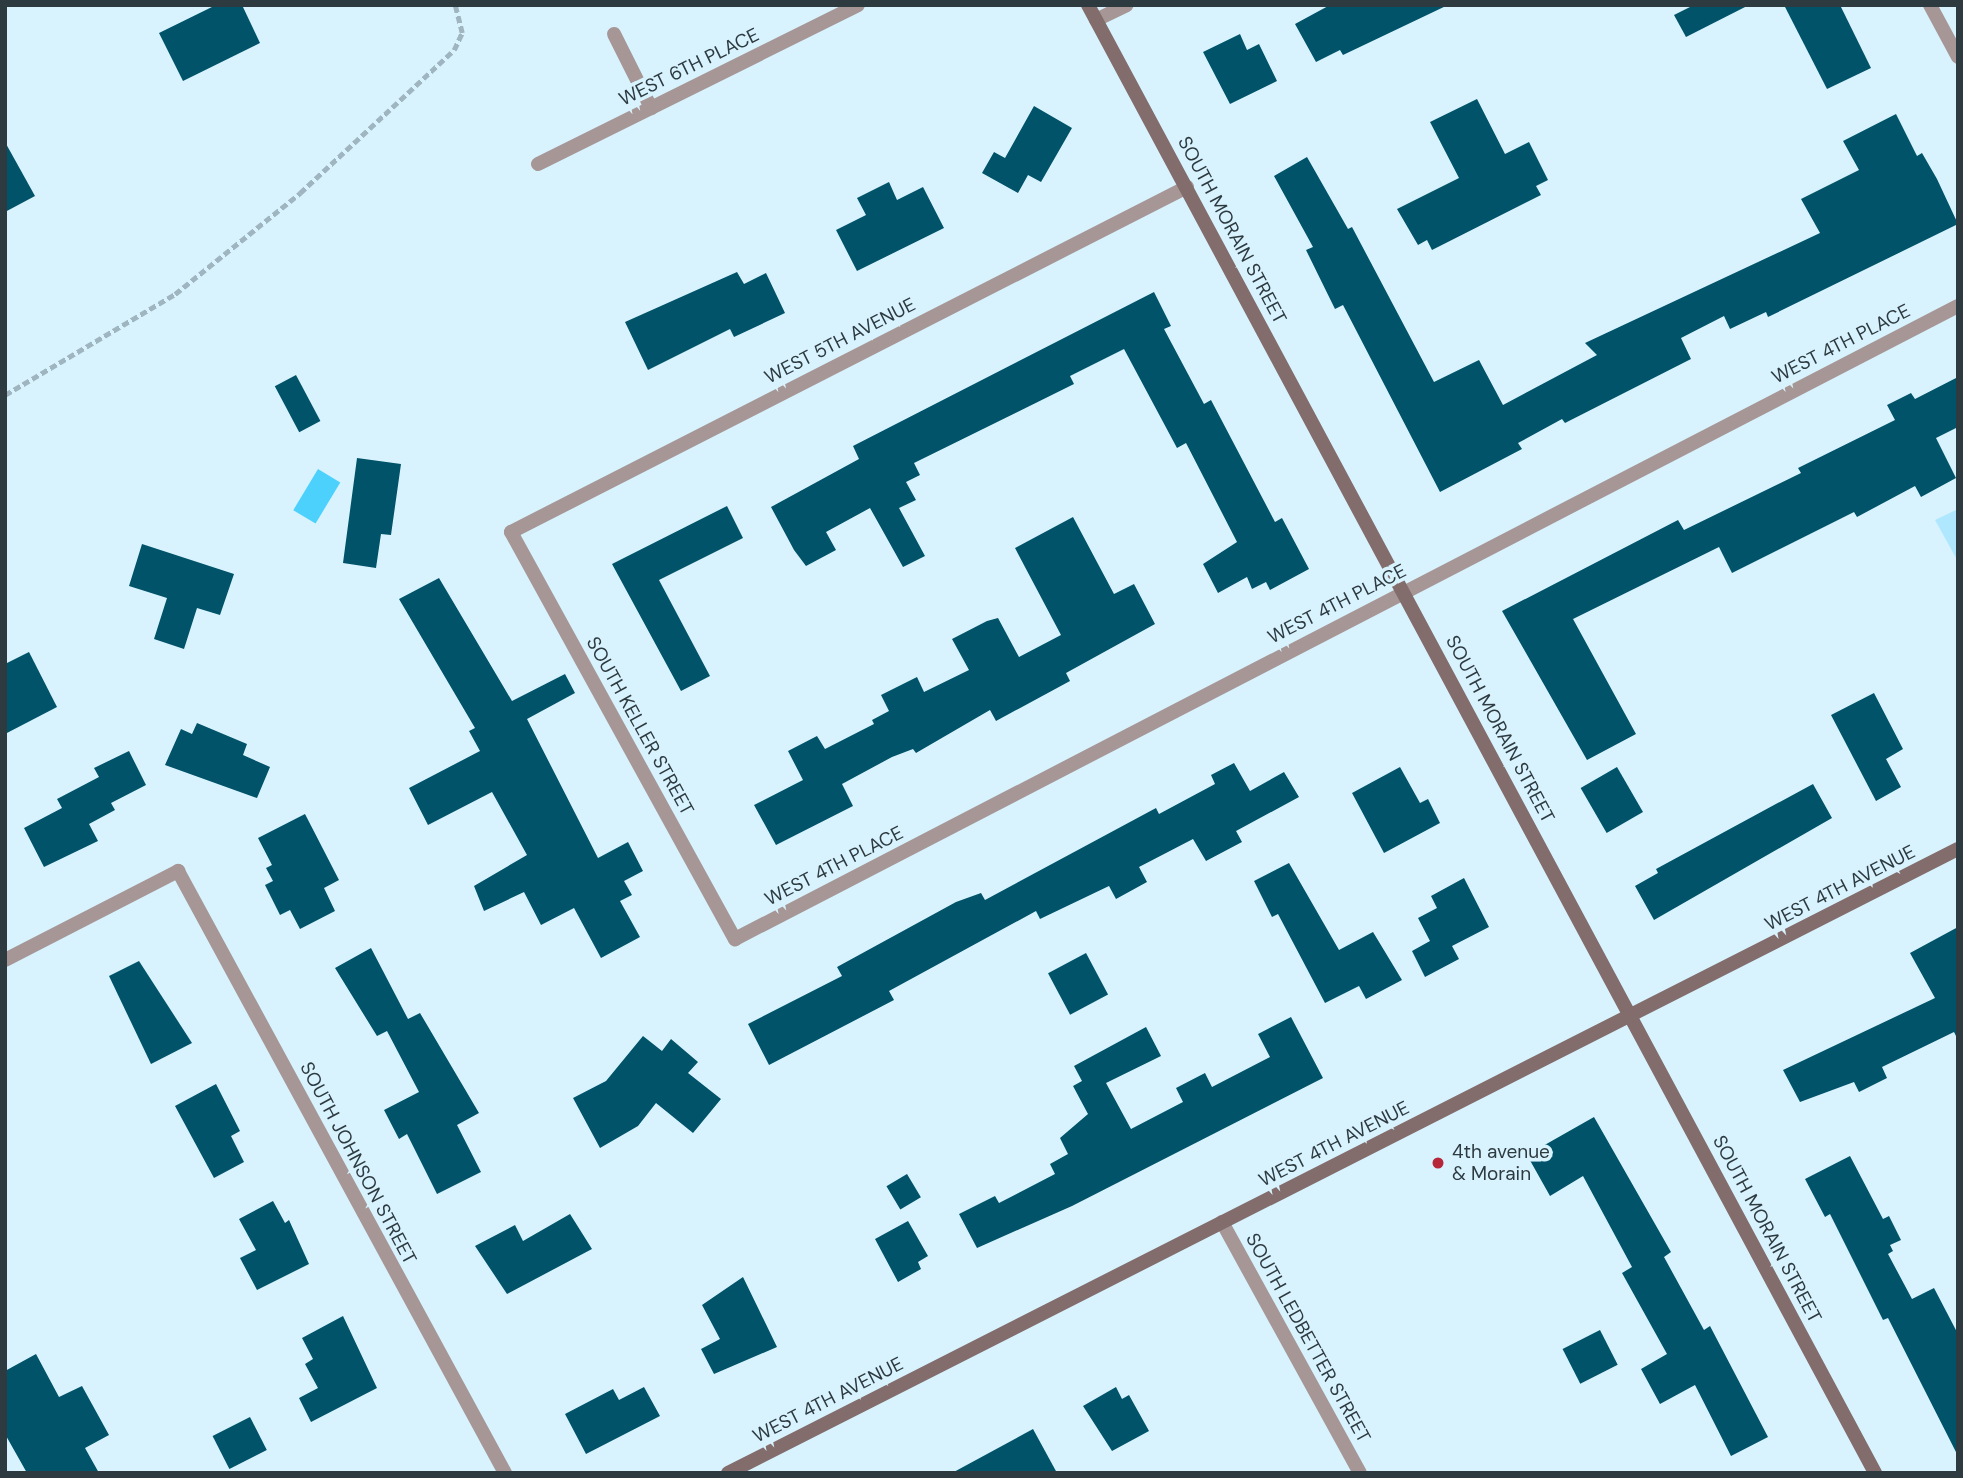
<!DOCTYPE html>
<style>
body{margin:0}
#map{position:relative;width:1963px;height:1478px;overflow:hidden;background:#d8f3fe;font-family:"DM Sans",sans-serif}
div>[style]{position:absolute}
.green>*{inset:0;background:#afe8fe}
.water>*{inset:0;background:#4cd1fd;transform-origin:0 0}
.building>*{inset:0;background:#005369;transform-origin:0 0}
.path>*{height:4.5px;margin-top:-2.25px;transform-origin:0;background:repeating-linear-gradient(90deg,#9fb5bf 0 7px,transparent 0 10.5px)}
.street>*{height:14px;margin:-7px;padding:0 7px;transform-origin:7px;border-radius:7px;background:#a69696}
.secondary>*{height:14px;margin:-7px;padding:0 7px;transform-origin:7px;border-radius:7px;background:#826c6c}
.dots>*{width:19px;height:19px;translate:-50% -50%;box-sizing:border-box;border:4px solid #d8f3fe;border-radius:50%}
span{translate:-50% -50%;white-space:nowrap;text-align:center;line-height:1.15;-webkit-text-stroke:7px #d8f3fe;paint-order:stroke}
.street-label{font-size:19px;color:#2d3a40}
.poi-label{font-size:19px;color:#2d3a40}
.left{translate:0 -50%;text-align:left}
.frame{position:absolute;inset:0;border:7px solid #2d3a40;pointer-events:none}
</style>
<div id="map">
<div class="green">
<i style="clip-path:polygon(1958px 509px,1958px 557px,1956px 558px,1935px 520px)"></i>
</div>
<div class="water">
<i style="left:318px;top:469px;width:26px;height:48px;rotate:31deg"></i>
</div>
<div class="building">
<i style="clip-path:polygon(216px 5px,242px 5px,260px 43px,183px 81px,159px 33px)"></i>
<i style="clip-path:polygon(1330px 5px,1448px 5px,1343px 55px,1340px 50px,1316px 62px,1295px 24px)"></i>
<i style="clip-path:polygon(1694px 5px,1749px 5px,1686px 37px,1674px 15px)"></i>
<i style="clip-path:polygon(1784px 5px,1840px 5px,1871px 68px,1827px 89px)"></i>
<i style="clip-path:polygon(1240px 34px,1247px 50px,1259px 44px,1277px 81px,1230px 104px,1203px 52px)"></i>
<i style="clip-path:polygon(1477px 99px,1505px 154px,1529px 142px,1548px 180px,1536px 186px,1541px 195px,1432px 250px,1427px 240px,1418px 245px,1397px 209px,1459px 178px,1430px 122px)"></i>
<i style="clip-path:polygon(1034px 106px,1072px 128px,1041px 182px,1028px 175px,1018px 193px,982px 173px,994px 152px,1005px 158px)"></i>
<i style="clip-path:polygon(1896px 114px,1917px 156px,1922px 153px,1937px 179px,1958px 224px,1768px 317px,1766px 312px,1730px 329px,1724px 316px,1681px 338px,1691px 359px,1565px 423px,1562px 419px,1518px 443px,1522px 449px,1440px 492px,1343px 305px,1335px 309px,1306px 250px,1313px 247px,1274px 176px,1307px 157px,1348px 229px,1352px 227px,1434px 382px,1479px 360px,1503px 405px,1597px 355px,1585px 343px,1820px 233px,1801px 199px,1859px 170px,1843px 141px)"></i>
<i style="clip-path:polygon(5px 142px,35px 196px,5px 212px)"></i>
<i style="clip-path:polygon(889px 182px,897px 200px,923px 187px,944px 228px,857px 271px,836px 230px,866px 215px,857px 198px)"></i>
<i style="clip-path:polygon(737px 272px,744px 284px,766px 273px,785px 313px,734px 337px,730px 329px,648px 370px,625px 322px)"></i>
<i style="clip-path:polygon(1154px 292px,1171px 326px,1164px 329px,1204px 404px,1211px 400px,1275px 522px,1282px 518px,1309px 569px,1270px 590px,1266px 582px,1252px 589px,1247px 577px,1218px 593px,1203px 564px,1237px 542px,1186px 443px,1177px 448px,1124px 349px,1070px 376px,1074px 384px,914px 463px,920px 475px,906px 482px,916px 500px,899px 508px,925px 556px,903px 567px,870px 508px,826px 532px,836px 550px,806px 566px,794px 550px,771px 507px,859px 459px,853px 446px)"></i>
<i style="left:296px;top:375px;width:52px;height:24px;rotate:62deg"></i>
<i style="clip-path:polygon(1958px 377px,1958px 427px,1936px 438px,1956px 478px,1921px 497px,1915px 486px,1857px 517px,1854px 512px,1732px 573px,1719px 547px,1573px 619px,1636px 734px,1587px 760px,1502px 611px,1678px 520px,1684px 530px,1801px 473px,1798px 468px,1895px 420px,1887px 405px,1911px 393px,1915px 399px)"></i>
<i style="clip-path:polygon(357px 458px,401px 464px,391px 535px,381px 534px,376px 568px,343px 563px)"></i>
<i style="clip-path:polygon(727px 506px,743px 538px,659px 580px,710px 676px,681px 691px,612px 564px)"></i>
<i style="clip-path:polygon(1073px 517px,1114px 594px,1134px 584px,1155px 624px,1066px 673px,1070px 681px,996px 721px,990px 710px,916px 753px,913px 749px,892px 757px,842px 784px,853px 806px,776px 845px,754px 805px,803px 780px,788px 751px,817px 736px,825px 749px,874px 724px,872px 720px,889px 711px,881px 695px,917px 677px,924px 692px,969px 670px,952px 639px,987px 621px,998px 618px,1019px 657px,1061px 635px,1015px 548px)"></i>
<i style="clip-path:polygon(142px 544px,234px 574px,220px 615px,197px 608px,184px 649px,154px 639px,167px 598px,129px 586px)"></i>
<i style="clip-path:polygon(439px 578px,512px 701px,565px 674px,575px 693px,527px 719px,598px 858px,628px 842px,643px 871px,624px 881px,632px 895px,620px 901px,640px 937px,601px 958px,574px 908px,541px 925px,524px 892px,484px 911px,474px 886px,527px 855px,492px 792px,428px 825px,409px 788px,480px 751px,469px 731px,475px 728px,399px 599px)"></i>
<i style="clip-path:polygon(29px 652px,57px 707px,5px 734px,5px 664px)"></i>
<i style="clip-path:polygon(1874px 693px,1903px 749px,1886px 759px,1901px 787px,1876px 801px,1831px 715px)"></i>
<i style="clip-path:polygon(197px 723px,247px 744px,243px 755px,270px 767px,257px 798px,165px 765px,181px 729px,192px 734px)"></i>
<i style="clip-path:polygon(129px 751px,146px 785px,111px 803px,115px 810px,89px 824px,98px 841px,44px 867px,24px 828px,62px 808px,57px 799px,99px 777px,94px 768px)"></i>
<i style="clip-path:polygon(1234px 763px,1250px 791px,1284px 772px,1299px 797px,1236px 831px,1242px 842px,1206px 861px,1193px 839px,1139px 867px,1147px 882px,1116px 899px,1109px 886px,1040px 919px,1036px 911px,889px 991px,894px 1000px,769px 1065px,748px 1024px,842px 976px,837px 967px,956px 902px,981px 893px,985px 900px,1156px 808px,1159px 814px,1215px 784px,1211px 775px)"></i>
<i style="clip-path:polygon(1400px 767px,1420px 803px,1428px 799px,1440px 823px,1384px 853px,1352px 793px)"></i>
<i style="left:1617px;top:767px;width:52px;height:42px;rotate:60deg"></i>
<i style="clip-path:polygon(1813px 784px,1832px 818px,1654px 920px,1635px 886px,1658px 873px,1656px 869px)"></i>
<i style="clip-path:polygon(305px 814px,339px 880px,324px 888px,335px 911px,300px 929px,290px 910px,280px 915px,265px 885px,273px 881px,266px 868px,272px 865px,258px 838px)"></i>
<i style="clip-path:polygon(1289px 863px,1339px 950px,1373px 932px,1402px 980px,1366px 999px,1359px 986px,1325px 1003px,1278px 914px,1272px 917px,1254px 881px)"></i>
<i style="clip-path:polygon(1464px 878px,1489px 927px,1452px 946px,1459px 959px,1425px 977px,1412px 951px,1430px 941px,1418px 918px,1437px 908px,1431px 896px)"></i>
<i style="clip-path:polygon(1958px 927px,1958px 1040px,1954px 1032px,1882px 1067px,1887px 1078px,1859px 1092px,1854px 1082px,1800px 1102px,1783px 1070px,1935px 998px,1910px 953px)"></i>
<i style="clip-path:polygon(371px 948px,408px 1019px,420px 1013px,479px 1113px,457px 1125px,481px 1172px,437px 1194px,407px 1134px,399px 1139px,384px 1110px,419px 1092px,387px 1031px,377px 1036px,335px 968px)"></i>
<i style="left:1086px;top:953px;width:47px;height:43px;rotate:62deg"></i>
<i style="clip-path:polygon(139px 961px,192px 1043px,151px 1064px,109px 976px)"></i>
<i style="clip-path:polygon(1291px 1017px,1323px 1078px,1072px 1206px,977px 1248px,959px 1214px,995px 1196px,999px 1203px,1055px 1174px,1050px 1164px,1068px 1154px,1060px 1138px,1088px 1114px,1073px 1086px,1082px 1081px,1074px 1066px,1146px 1027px,1161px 1056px,1106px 1083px,1131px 1129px,1183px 1102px,1176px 1088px,1205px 1073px,1212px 1087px,1270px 1057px,1258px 1034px)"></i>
<i style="clip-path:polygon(643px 1036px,662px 1051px,671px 1039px,698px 1062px,688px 1073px,721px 1099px,693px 1133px,656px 1103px,638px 1126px,600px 1148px,573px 1098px,606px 1081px)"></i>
<i style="clip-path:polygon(216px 1084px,240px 1131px,231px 1136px,244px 1162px,214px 1178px,175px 1106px)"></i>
<i style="clip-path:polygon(1594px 1117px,1671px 1252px,1664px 1257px,1704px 1330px,1710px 1326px,1768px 1437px,1731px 1456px,1695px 1385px,1660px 1404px,1641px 1369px,1667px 1354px,1622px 1273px,1632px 1267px,1583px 1176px,1550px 1196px,1527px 1155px)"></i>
<i style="clip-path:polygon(1850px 1156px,1883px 1219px,1889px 1216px,1901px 1240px,1890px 1245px,1893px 1251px,1888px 1254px,1912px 1299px,1934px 1288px,1958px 1334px,1958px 1456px,1888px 1318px,1883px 1320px,1830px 1214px,1825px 1217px,1805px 1179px)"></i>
<i style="left:907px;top:1174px;width:27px;height:24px;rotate:59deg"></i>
<i style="clip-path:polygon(273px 1201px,285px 1223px,289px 1220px,309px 1264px,257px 1290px,240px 1258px,256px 1250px,239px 1219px)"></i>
<i style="clip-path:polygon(570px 1214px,592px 1249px,507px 1294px,475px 1246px,515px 1225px,523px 1241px)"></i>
<i style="clip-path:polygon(908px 1221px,928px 1256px,918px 1262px,921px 1269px,898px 1282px,875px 1239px)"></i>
<i style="clip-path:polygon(743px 1277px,777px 1347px,714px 1374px,701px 1349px,720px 1339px,702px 1305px)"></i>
<i style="clip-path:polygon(343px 1316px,377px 1388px,311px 1422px,299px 1398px,318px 1388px,305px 1364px,313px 1359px,302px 1338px)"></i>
<i style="left:1600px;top:1330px;width:39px;height:42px;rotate:63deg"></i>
<i style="clip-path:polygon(36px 1354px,59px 1397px,82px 1386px,109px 1435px,85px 1448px,99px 1473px,27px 1473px,5px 1434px,5px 1371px)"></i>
<i style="clip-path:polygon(644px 1387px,660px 1416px,586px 1454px,565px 1414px,613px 1389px,619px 1400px)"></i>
<i style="clip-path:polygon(1116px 1387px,1122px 1399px,1129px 1395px,1149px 1431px,1112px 1451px,1083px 1406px)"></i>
<i style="left:250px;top:1417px;width:37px;height:42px;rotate:63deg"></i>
<i style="clip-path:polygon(1033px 1429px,1057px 1473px,952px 1473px)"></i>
</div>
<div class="path">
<i style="left:5px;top:395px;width:198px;rotate:-30.7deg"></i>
<i style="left:175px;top:294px;width:161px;rotate:-38.9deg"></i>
<i style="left:300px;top:193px;width:210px;rotate:-42.9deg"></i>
<i style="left:454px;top:50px;width:19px;rotate:-65deg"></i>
<i style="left:462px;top:33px;width:29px;rotate:-104deg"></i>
</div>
<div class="street">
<i style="left:1930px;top:5px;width:59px;rotate:61.7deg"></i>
<i style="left:1096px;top:20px;width:34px;rotate:-26deg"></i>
<i style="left:614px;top:34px;width:83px;rotate:63.4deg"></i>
<i style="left:538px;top:164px;width:357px;rotate:-26.4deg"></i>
<i style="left:1187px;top:187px;width:759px;rotate:152.96deg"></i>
<i style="left:511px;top:532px;width:465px;rotate:61.2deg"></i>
<i style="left:735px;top:939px;width:1377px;rotate:-27.37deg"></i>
<i style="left:5px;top:960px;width:195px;rotate:-27.2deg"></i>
<i style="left:178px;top:871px;width:685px;rotate:61.49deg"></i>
<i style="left:1222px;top:1222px;width:286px;rotate:61.2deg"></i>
</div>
<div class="secondary">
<i style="left:1088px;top:5px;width:1666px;rotate:61.8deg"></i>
<i style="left:728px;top:1473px;width:1379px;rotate:-26.9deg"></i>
</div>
<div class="dots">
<i style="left:1438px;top:1163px;background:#b72539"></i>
</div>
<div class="street-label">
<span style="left:689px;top:67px;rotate:-26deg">WEST 6TH PLACE</span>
<span style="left:1232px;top:230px;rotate:62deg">SOUTH MORAIN STREET</span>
<span style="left:840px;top:341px;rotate:-27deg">WEST 5TH AVENUE</span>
<span style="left:1841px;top:344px;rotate:-27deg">WEST 4TH PLACE</span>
<span style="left:1337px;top:604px;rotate:-27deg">WEST 4TH PLACE</span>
<span style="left:640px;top:726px;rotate:61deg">SOUTH KELLER STREET</span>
<span style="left:1500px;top:729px;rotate:62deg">SOUTH MORAIN STREET</span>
<span style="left:834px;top:866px;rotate:-27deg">WEST 4TH PLACE</span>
<span style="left:1840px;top:888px;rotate:-27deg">WEST 4TH AVENUE</span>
<span style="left:1334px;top:1144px;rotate:-27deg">WEST 4TH AVENUE</span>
<span style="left:358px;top:1163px;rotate:62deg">SOUTH JOHNSON STREET</span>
<span style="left:1767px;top:1229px;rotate:62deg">SOUTH MORAIN STREET</span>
<span style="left:1308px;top:1338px;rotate:61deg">SOUTH LEDBETTER STREET</span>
<span style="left:828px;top:1400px;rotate:-27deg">WEST 4TH AVENUE</span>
</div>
<div class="poi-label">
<span class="left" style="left:1452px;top:1163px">4th avenue<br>&amp; Morain</span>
</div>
<div class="frame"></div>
</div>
